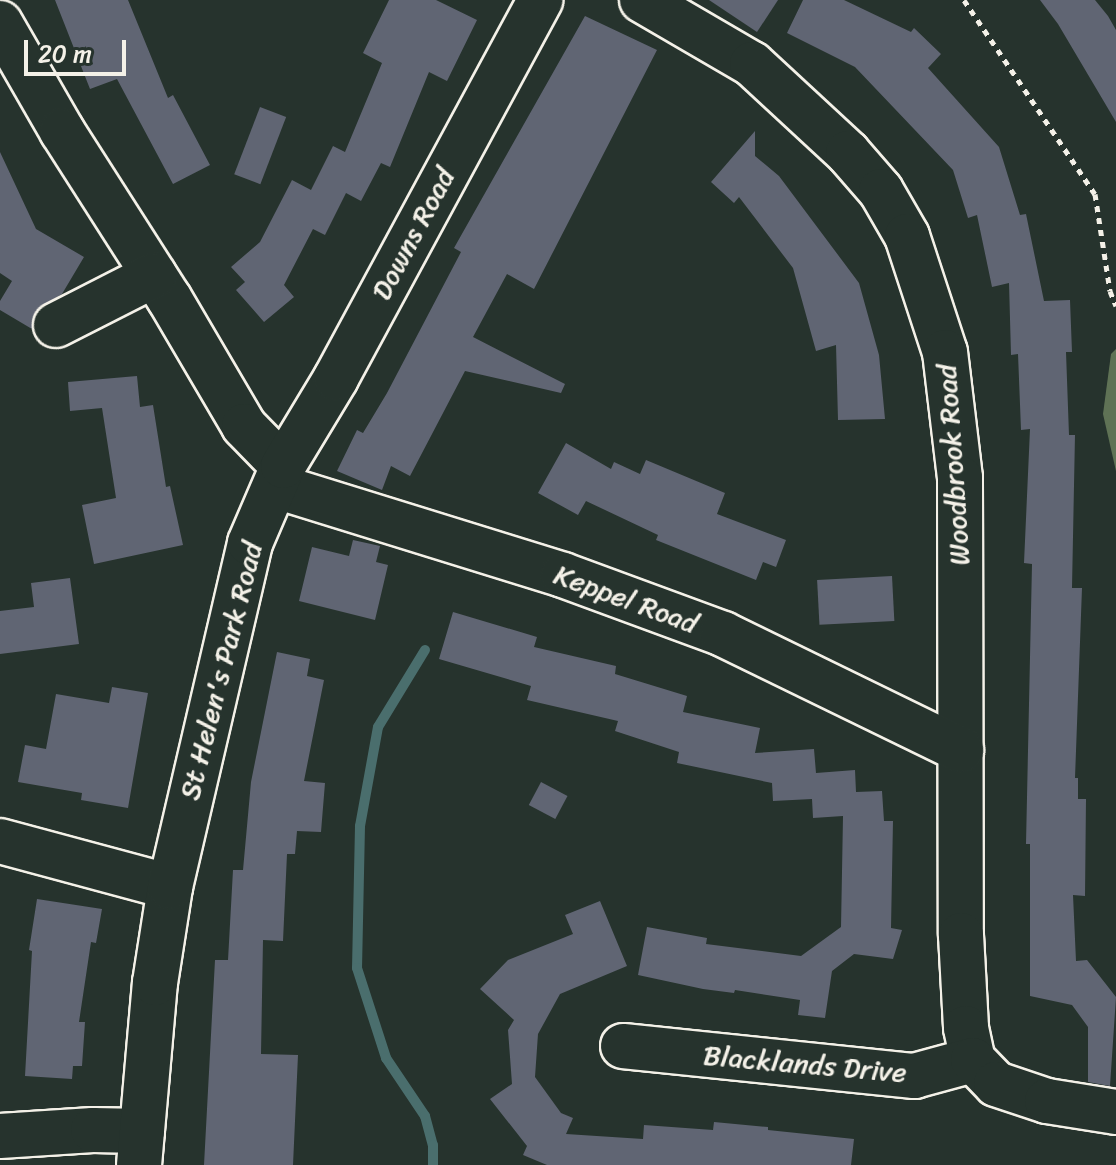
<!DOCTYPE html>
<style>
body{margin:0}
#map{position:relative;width:1116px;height:1165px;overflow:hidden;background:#26332d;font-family:Sriracha,sans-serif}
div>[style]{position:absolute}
.green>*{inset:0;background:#5f7255}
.stream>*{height:10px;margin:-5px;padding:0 5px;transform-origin:5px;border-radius:5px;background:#4a6e6d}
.building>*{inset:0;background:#606573;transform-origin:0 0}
.path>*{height:5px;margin-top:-2.5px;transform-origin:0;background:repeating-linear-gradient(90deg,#f4f1e8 0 6px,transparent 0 12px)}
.roads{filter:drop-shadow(2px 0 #f4f1e8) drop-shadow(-2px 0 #f4f1e8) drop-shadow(0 2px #f4f1e8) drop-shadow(0 -2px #f4f1e8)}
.minor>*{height:44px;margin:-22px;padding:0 22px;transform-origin:22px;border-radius:22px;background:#26332d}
span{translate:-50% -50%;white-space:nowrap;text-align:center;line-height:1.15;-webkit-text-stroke:6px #26332d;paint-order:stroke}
.street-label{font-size:28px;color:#f4f1e8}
.scale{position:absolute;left:24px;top:40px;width:102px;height:36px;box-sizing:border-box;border:4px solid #f4f1e8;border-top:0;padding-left:10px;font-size:24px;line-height:28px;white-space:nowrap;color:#f4f1e8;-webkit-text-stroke:6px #26332d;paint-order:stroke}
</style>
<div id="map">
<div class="green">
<i style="clip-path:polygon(1116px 349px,1116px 471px,1103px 414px,1111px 354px)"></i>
</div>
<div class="stream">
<i style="left:425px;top:650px;width:90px;rotate:121.4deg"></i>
<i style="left:378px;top:727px;width:101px;rotate:100.3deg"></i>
<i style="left:360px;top:826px;width:142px;rotate:91.2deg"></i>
<i style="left:357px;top:968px;width:95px;rotate:72.1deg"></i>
<i style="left:386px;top:1058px;width:70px;rotate:56.1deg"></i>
<i style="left:425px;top:1116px;width:30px;rotate:75deg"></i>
<i style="left:433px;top:1145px;width:20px;rotate:90deg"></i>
</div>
<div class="building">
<i style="clip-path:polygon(55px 0,128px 0,168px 98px,173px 95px,210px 165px,173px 184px,117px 79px,90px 89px)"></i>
<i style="clip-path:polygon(389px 0,436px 0,477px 20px,447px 81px,429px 72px,390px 167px,381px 163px,361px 201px,346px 193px,325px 235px,313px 229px,284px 285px,294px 297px,264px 322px,236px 290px,245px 282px,231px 267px,260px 242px,292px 180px,311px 190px,333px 146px,345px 152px,382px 63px,363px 53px)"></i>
<i style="clip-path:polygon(709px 0,778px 0,757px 32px)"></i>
<i style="clip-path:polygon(803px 0,844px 0,911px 32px,914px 28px,941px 54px,928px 68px,999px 147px,1020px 215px,1026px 214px,1044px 301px,1070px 300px,1072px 352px,1066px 352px,1069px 435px,1075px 435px,1072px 588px,1082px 588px,1075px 778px,1078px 778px,1078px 799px,1086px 799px,1085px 896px,1073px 895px,1076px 961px,1087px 960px,1116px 997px,1110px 1086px,1088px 1082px,1088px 1027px,1072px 1005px,1030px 996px,1030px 844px,1026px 844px,1032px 564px,1024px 563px,1030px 429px,1021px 430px,1018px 354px,1011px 355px,1009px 283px,992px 287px,977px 215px,968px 218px,953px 170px,855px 67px,787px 33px)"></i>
<i style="clip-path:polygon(1040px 0,1095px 0,1108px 16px,1116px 30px,1116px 122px,1058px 24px)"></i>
<i style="clip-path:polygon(585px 16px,657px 50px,534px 289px,507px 274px,473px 337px,565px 384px,561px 393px,465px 371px,410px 476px,391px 466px,382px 490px,337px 471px,357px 430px,363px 433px,387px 393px,461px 252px,454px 248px)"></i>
<i style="left:260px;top:107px;width:28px;height:72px;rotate:21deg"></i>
<i style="clip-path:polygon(755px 131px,755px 156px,779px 176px,859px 283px,879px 355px,885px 419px,838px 420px,836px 345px,816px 351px,793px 268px,739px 197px,734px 203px,711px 182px)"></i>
<i style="clip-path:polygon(0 152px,36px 229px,84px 257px,62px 294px,36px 311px,32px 329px,0 310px,0 301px,12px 281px,0 273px)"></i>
<i style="clip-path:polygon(137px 376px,140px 407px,153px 405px,166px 487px,170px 486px,183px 545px,94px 564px,82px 505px,116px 498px,102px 408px,70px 411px,68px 382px)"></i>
<i style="clip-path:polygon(566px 443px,611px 469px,614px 462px,640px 474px,646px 460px,725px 493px,717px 514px,786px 540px,776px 567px,763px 562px,756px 580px,656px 540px,658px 535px,586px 501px,578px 515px,538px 493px)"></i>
<i style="clip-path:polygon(353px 540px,380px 546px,376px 562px,388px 565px,375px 620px,299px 601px,312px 547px,349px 556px)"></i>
<i style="left:892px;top:576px;width:45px;height:75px;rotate:87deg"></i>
<i style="clip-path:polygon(70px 578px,79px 644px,0 654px,0 611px,34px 607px,31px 583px)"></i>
<i style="clip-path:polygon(453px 612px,537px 637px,534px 647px,616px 666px,615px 674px,687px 696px,683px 712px,760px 728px,755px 753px,814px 749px,816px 773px,855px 770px,856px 792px,882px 791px,884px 821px,893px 821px,891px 928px,902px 930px,893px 959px,854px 954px,832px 971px,825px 1018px,798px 1015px,800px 1000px,735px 990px,734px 993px,703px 989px,638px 975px,647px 927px,707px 938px,706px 944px,801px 956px,841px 927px,843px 816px,813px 818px,812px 799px,773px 801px,772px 783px,677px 763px,679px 752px,615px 731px,618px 721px,527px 700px,531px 686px,439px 659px)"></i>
<i style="clip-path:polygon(277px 652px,310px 659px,307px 676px,324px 680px,304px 781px,325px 783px,321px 832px,297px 831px,295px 854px,287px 854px,283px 941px,263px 940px,261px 1054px,298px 1055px,293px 1165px,204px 1165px,215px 960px,228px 960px,233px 870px,243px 870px,251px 782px)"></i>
<i style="clip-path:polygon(112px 687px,148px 693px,128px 808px,81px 800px,82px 793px,18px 782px,25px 745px,46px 749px,56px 694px,109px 703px)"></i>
<i style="left:541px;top:782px;width:30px;height:26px;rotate:28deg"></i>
<i style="clip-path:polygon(37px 899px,102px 909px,96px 943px,91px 942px,79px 1022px,85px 1022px,82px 1066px,73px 1066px,72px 1079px,25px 1076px,32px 951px,29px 950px)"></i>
<i style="clip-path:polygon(600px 901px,627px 966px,560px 994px,538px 1034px,535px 1077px,561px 1113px,573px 1118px,566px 1134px,643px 1139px,644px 1125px,713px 1130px,714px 1122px,768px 1127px,768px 1130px,854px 1139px,851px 1165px,547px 1165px,523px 1155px,527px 1146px,490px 1099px,512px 1084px,508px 1030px,514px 1020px,480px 989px,508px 960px,573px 934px,565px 915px)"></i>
</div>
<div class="path">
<i style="left:964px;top:0;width:234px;rotate:56deg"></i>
<i style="left:1095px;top:194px;width:98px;rotate:81.2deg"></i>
<i style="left:1110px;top:291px;width:16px;rotate:68deg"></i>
</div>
<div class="roads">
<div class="minor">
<i style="left:642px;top:0;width:127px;rotate:30.2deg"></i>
<i style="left:752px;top:64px;width:131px;rotate:42.8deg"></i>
<i style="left:848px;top:153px;width:50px;rotate:49deg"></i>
<i style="left:881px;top:191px;width:52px;rotate:60deg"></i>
<i style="left:907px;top:236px;width:122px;rotate:71.9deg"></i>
<i style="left:945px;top:352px;width:127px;rotate:83.2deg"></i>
<i style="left:960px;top:478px;width:457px;rotate:89.9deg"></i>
<i style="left:961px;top:935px;width:93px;rotate:86.9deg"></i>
<i style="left:966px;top:1028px;width:33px;rotate:78deg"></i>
<i style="left:0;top:23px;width:125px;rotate:60.1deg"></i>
<i style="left:62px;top:131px;width:198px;rotate:57.4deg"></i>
<i style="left:169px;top:298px;width:148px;rotate:59.6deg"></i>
<i style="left:244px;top:426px;width:56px;rotate:45.7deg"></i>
<i style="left:56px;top:325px;width:110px;rotate:-27deg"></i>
<i style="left:276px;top:486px;width:300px;rotate:17.2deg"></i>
<i style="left:563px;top:575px;width:171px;rotate:20.2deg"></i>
<i style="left:723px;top:634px;width:265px;rotate:26deg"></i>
<i style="left:0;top:841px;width:176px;rotate:15.1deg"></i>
<i style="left:623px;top:1046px;width:293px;rotate:5.9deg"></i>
<i style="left:914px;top:1076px;width:61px;rotate:-15.2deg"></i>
<i style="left:973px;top:1060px;width:33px;rotate:46deg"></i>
<i style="left:996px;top:1084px;width:54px;rotate:18.4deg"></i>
<i style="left:1047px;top:1101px;width:70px;rotate:9.1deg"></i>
<i style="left:0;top:1136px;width:93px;rotate:-3.7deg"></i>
<i style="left:93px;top:1130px;width:49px;rotate:1.2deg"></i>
<i style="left:139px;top:1165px;width:183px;rotate:-85deg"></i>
<i style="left:155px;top:983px;width:97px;rotate:-81.1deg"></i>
<i style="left:170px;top:887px;width:353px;rotate:-76.9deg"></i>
<i style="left:250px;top:543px;width:84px;rotate:-66.8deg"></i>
<i style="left:283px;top:466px;width:103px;rotate:-58.9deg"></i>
<i style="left:336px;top:378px;width:430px;rotate:-61.6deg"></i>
</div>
</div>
<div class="street-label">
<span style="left:413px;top:234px;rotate:-62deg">Downs Road</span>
<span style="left:953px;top:465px;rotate:-94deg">Woodbrook Road</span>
<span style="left:626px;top:599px;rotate:20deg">Keppel Road</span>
<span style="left:221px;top:671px;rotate:-76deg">St Helen's Park Road</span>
<span style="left:805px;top:1064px;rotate:5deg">Blacklands Drive</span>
</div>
<div class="scale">20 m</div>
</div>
